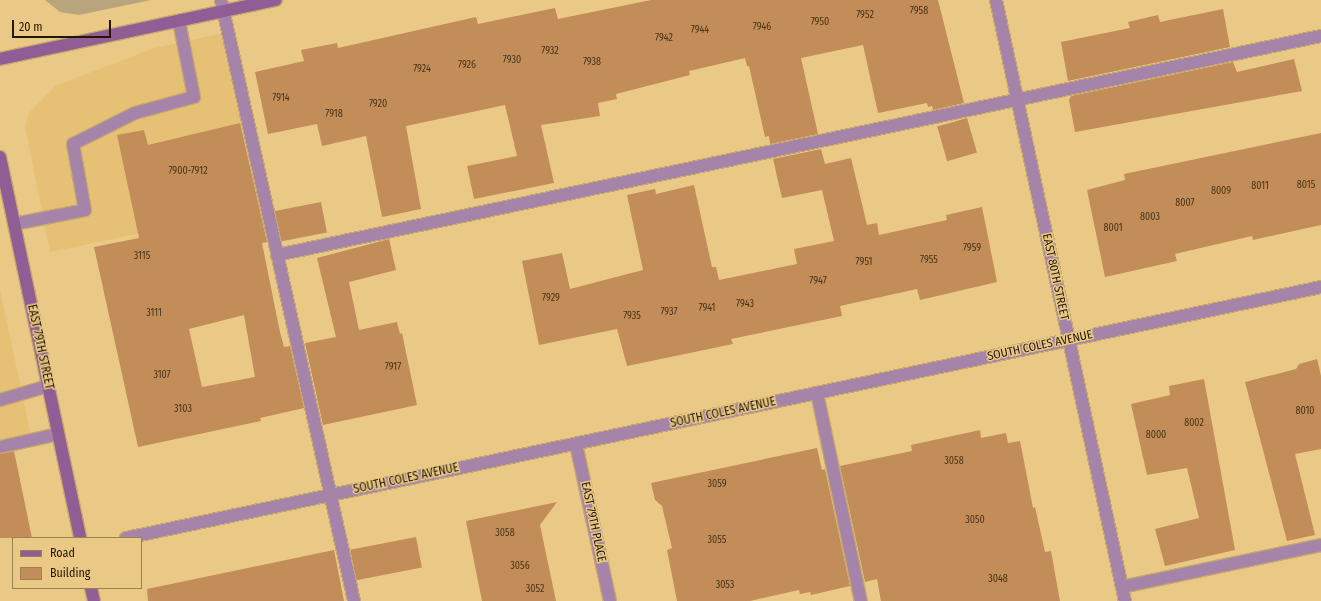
<!DOCTYPE html>
<style>
body{margin:0}
#map{position:relative;width:1321px;height:601px;overflow:hidden;background:#eac986;font-family:"Fira Sans Condensed",sans-serif}
div>[style]{position:absolute}
.built>*{inset:0;background:#e6c175}
.green>*{inset:0;background:#b8a57d}
.building>*{inset:0;background:#c28d59;transform-origin:0 0}
.roads{filter:drop-shadow(1px 0 #c6a96e) drop-shadow(-1px 0 #c6a96e) drop-shadow(0 1px #c6a96e) drop-shadow(0 -1px #c6a96e)}
.lane>*{height:12px;margin:-6px;padding:0 6px;transform-origin:6px;border-radius:6px;background:#a683a8}
.street>*{height:12px;margin:-6px;padding:0 6px;transform-origin:6px;border-radius:6px;background:#a683a8}
.secondary>*{height:12px;margin:-6px;padding:0 6px;transform-origin:6px;border-radius:6px;background:#905e94}
span{translate:-50% -50%;white-space:nowrap;text-align:center;line-height:1.15;-webkit-text-stroke:3px #eac986;paint-order:stroke}
.number-label{font-size:10px;color:#4b3416}
.number-label span{-webkit-text-stroke-width:0}
.street-label{font-size:12px;color:#231700}
.legend{position:absolute;left:12px;top:537px;width:130px;height:52px;box-sizing:border-box;background:#eac986;border:1px solid #9a8250;margin:0;padding:5px 7px;list-style:none;font-size:12px;color:#231700}
.legend li{display:flex;align-items:center;gap:8px;height:20px}
.legend b{width:20px;border:1px solid #9a8250}
.scale{position:absolute;left:12px;top:20px;width:99px;height:18px;box-sizing:border-box;border:2px solid #231700;border-top:0;padding-left:5px;font-size:12px;line-height:14px;white-space:nowrap;color:#231700;-webkit-text-stroke:3px #eac986;paint-order:stroke}
</style>
<div id="map">
<div class="built">
<i style="clip-path:polygon(228px 32px,267px 207px,50px 252px,25px 126px,29px 113px,55px 86px,154px 48px)"></i>
<i style="clip-path:polygon(0 290px,32px 440px,0 447px)"></i>
</div>
<div class="green">
<i style="clip-path:polygon(45px 0,151px 0,79px 15px,60px 12px)"></i>
</div>
<div class="building">
<i style="clip-path:polygon(651px 0,938px 0,964px 103px,933px 110px,932px 106px,928px 107px,927px 103px,878px 113px,863px 45px,801px 58px,818px 134px,770px 144px,769px 136px,765px 137px,749px 66px,747px 66px,745px 58px,689px 71px,690px 75px,616px 94px,617px 99px,598px 103px,600px 116px,541px 125px,554px 183px,474px 199px,467px 166px,517px 156px,505px 105px,406px 126px,421px 209px,382px 217px,366px 136px,322px 146px,317px 124px,268px 134px,255px 72px,304px 61px,301px 50px,337px 43px,338px 48px,476px 17px,478px 24px,555px 8px,558px 19px)"></i>
<i style="clip-path:polygon(1223px 9px,1230px 47px,1068px 81px,1061px 42px,1130px 28px,1128px 22px,1158px 15px,1160px 22px)"></i>
<i style="clip-path:polygon(1294px 59px,1302px 91px,1075px 132px,1069px 100px,1071px 96px,1233px 62px,1237px 72px)"></i>
<i style="left:967px;top:118px;width:36px;height:31px;rotate:74deg"></i>
<i style="clip-path:polygon(evenodd,240px 123px,267px 242px,262px 243px,280px 332px,284px 347px,290px 346px,304px 408px,260px 418px,261px 421px,138px 447px,94px 247px,139px 238px,117px 135px,144px 130px,148px 145px,240px 123px,244px 315px,255px 377px,202px 387px,189px 329px,244px 315px)"></i>
<i style="clip-path:polygon(1321px 133px,1321px 225px,1253px 240px,1252px 236px,1175px 254px,1177px 261px,1105px 277px,1087px 190px,1125px 180px,1124px 174px)"></i>
<i style="clip-path:polygon(821px 149px,825px 164px,851px 158px,867px 225px,877px 223px,879px 235px,947px 220px,946px 215px,982px 207px,997px 282px,920px 300px,917px 289px,840px 306px,842px 316px,731px 339px,733px 344px,627px 366px,617px 329px,539px 345px,522px 261px,562px 253px,570px 289px,643px 270px,627px 195px,655px 189px,656px 194px,694px 185px,712px 267px,716px 267px,719px 280px,797px 264px,794px 249px,834px 241px,822px 190px,782px 198px,773px 159px)"></i>
<i style="left:321px;top:202px;width:31px;height:47px;rotate:79deg"></i>
<i style="clip-path:polygon(389px 239px,396px 270px,349px 282px,359px 330px,397px 322px,400px 334px,402px 333px,417px 405px,323px 425px,305px 343px,336px 337px,317px 258px)"></i>
<i style="clip-path:polygon(1317px 359px,1321px 376px,1321px 449px,1295px 454px,1315px 535px,1287px 541px,1245px 382px,1296px 369px,1299px 364px)"></i>
<i style="clip-path:polygon(1204px 379px,1235px 550px,1165px 566px,1155px 529px,1199px 518px,1187px 468px,1147px 475px,1131px 404px,1170px 395px,1169px 386px)"></i>
<i style="clip-path:polygon(980px 430px,981px 438px,1006px 433px,1008px 443px,1020px 441px,1033px 508px,1035px 507px,1045px 552px,1051px 551px,1060px 601px,881px 601px,877px 579px,865px 582px,840px 466px,912px 451px,911px 445px)"></i>
<i style="clip-path:polygon(817px 448px,822px 470px,825px 469px,850px 586px,811px 595px,810px 592px,800px 594px,799px 590px,750px 601px,677px 601px,667px 550px,672px 548px,662px 506px,655px 500px,651px 483px)"></i>
<i style="clip-path:polygon(14px 451px,32px 538px,0 538px,0 454px)"></i>
<i style="clip-path:polygon(557px 502px,540px 525px,556px 601px,482px 601px,466px 521px)"></i>
<i style="left:416px;top:537px;width:31px;height:67px;rotate:79deg"></i>
<i style="clip-path:polygon(334px 550px,344px 601px,148px 601px,147px 589px)"></i>
</div>
<div class="roads">
<div class="lane">
<i style="left:221px;top:0;width:616px;rotate:77.52deg"></i>
<i style="left:14px;top:224px;width:72px;rotate:-11.2deg"></i>
<i style="left:85px;top:210px;width:67px;rotate:-100.3deg"></i>
<i style="left:73px;top:144px;width:69px;rotate:-26.6deg"></i>
<i style="left:135px;top:113px;width:61px;rotate:-15.2deg"></i>
<i style="left:194px;top:97px;width:77px;rotate:-101.2deg"></i>
<i style="left:277px;top:255px;width:1067px;rotate:-11.85deg"></i>
<i style="left:817px;top:393px;width:213px;rotate:78.1deg"></i>
<i style="left:0;top:400px;width:50px;rotate:-16.3deg"></i>
<i style="left:0;top:447px;width:59px;rotate:-12.6deg"></i>
<i style="left:1122px;top:587px;width:203px;rotate:-11.9deg"></i>
</div>
<div class="street">
<i style="left:996px;top:0;width:615px;rotate:77.89deg"></i>
<i style="left:576px;top:444px;width:161px;rotate:77.8deg"></i>
<i style="left:126px;top:538px;width:1221px;rotate:-11.86deg"></i>
</div>
<div class="secondary">
<i style="left:0;top:59px;width:282px;rotate:-12.1deg"></i>
<i style="left:0;top:157px;width:389px;rotate:78.1deg"></i>
<i style="left:91px;top:588px;width:13px;rotate:77deg"></i>
</div>
</div>
<div class="number-label">
<span style="left:919px;top:12px">7958</span>
<span style="left:865px;top:16px">7952</span>
<span style="left:820px;top:23px">7950</span>
<span style="left:762px;top:28px">7946</span>
<span style="left:700px;top:31px">7944</span>
<span style="left:664px;top:39px">7942</span>
<span style="left:550px;top:52px">7932</span>
<span style="left:512px;top:61px">7930</span>
<span style="left:592px;top:63px">7938</span>
<span style="left:467px;top:66px">7926</span>
<span style="left:422px;top:70px">7924</span>
<span style="left:281px;top:99px">7914</span>
<span style="left:378px;top:105px">7920</span>
<span style="left:334px;top:115px">7918</span>
<span style="left:188px;top:172px">7900-7912</span>
<span style="left:1306px;top:186px">8015</span>
<span style="left:1260px;top:187px">8011</span>
<span style="left:1221px;top:192px">8009</span>
<span style="left:1185px;top:204px">8007</span>
<span style="left:1150px;top:218px">8003</span>
<span style="left:1113px;top:229px">8001</span>
<span style="left:972px;top:249px">7959</span>
<span style="left:142px;top:257px">3115</span>
<span style="left:929px;top:261px">7955</span>
<span style="left:864px;top:263px">7951</span>
<span style="left:818px;top:282px">7947</span>
<span style="left:551px;top:299px">7929</span>
<span style="left:745px;top:305px">7943</span>
<span style="left:707px;top:309px">7941</span>
<span style="left:669px;top:313px">7937</span>
<span style="left:154px;top:314px">3111</span>
<span style="left:632px;top:317px">7935</span>
<span style="left:393px;top:368px">7917</span>
<span style="left:162px;top:376px">3107</span>
<span style="left:183px;top:410px">3103</span>
<span style="left:1305px;top:412px">8010</span>
<span style="left:1194px;top:424px">8002</span>
<span style="left:1156px;top:436px">8000</span>
<span style="left:954px;top:462px">3058</span>
<span style="left:717px;top:485px">3059</span>
<span style="left:975px;top:521px">3050</span>
<span style="left:505px;top:534px">3058</span>
<span style="left:717px;top:541px">3055</span>
<span style="left:520px;top:567px">3056</span>
<span style="left:998px;top:580px">3048</span>
<span style="left:725px;top:586px">3053</span>
<span style="left:535px;top:590px">3052</span>
</div>
<div class="street-label">
<span style="left:1055px;top:277px;rotate:78deg">EAST 80TH STREET</span>
<span style="left:1040px;top:346px;rotate:-12deg">SOUTH COLES AVENUE</span>
<span style="left:40px;top:347px;rotate:78deg">EAST 79TH STREET</span>
<span style="left:723px;top:413px;rotate:-12deg">SOUTH COLES AVENUE</span>
<span style="left:406px;top:479px;rotate:-12deg">SOUTH COLES AVENUE</span>
<span style="left:593px;top:522px;rotate:78deg">EAST 79TH PLACE</span>
</div>
<ul class="legend">
<li><b style="height:5px;background:#905e94"></b>Road</li>
<li><b style="height:11px;background:#c28d59"></b>Building</li>
</ul>
<div class="scale">20 m</div>
</div>
